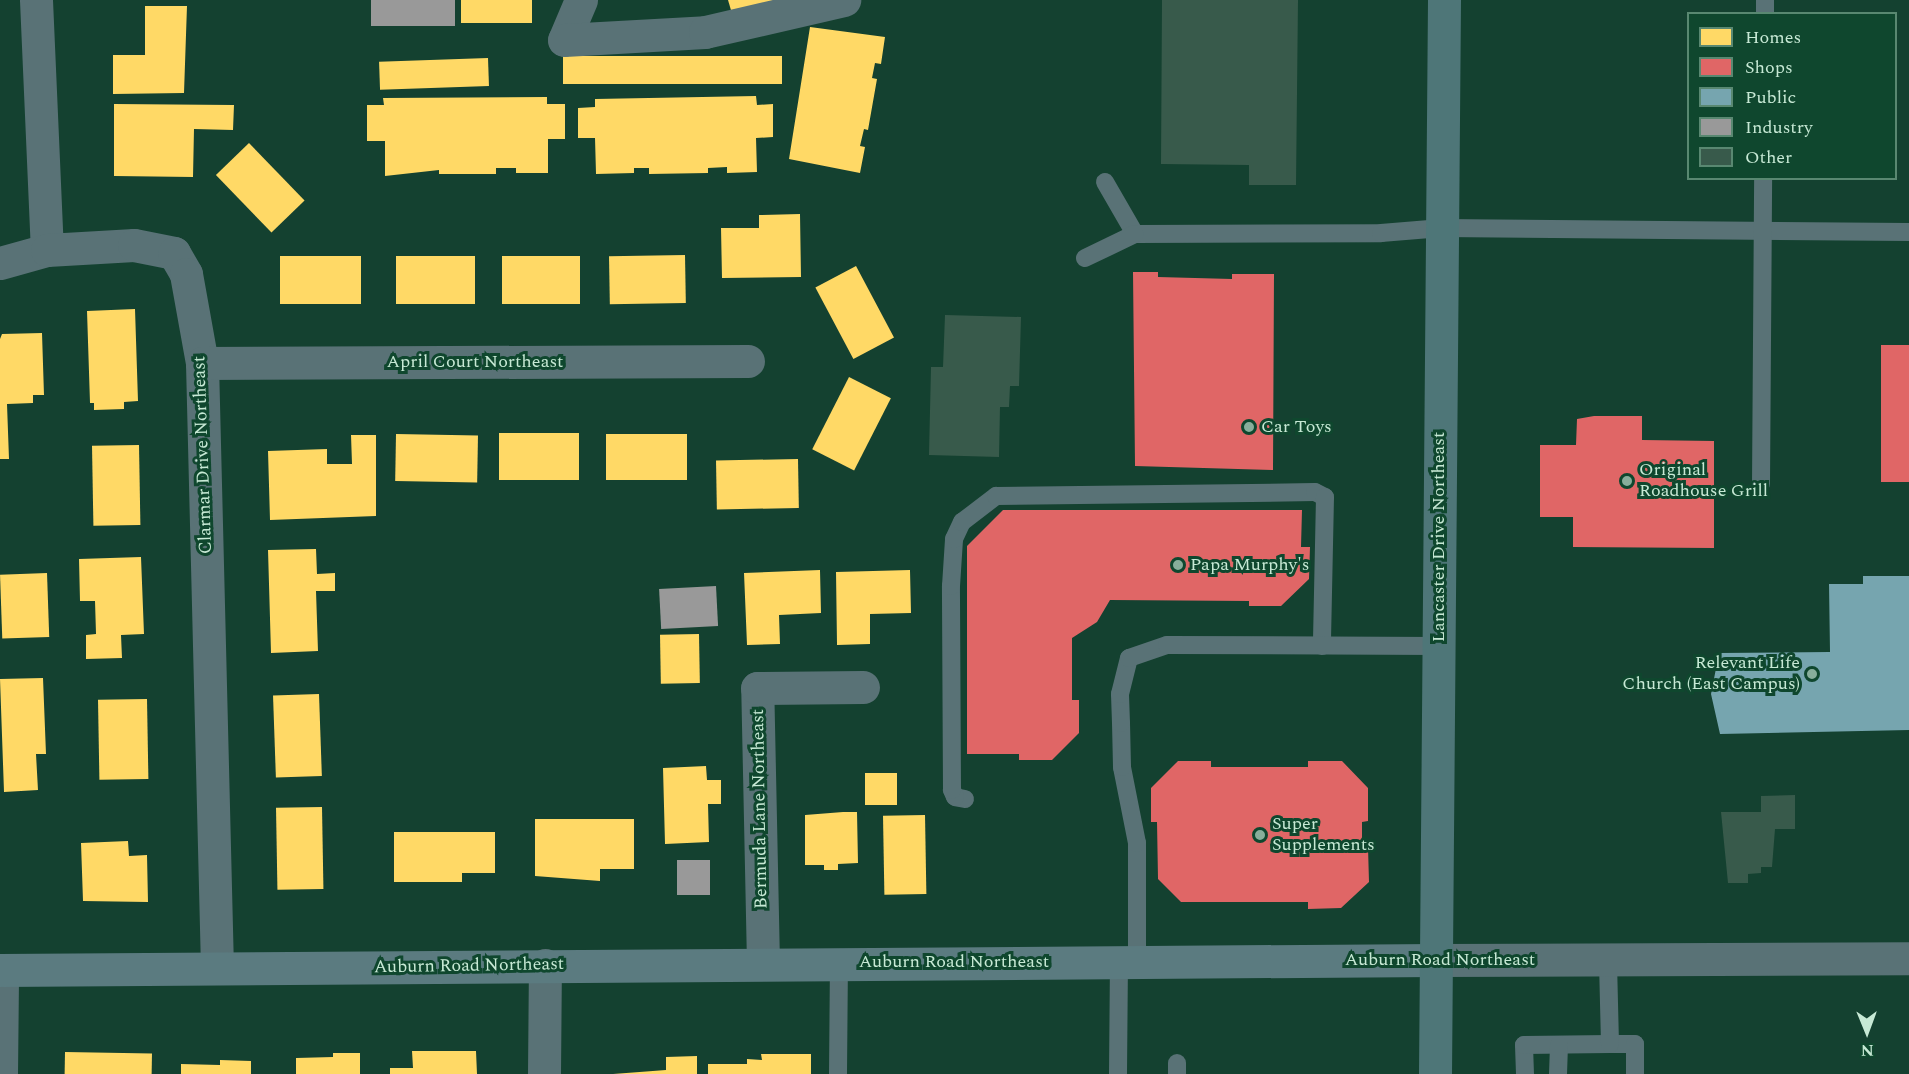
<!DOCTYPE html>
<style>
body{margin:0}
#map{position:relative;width:1909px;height:1074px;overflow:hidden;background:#144130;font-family:Spectral,serif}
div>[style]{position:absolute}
.homes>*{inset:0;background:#ffd966;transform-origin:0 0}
.shops>*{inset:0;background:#e06666;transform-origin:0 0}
.public>*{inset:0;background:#76a5af}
.industry>*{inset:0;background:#999;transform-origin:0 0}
.building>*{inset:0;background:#385a4b}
.lane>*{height:18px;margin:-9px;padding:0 9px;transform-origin:9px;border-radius:9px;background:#597276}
.street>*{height:33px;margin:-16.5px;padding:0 16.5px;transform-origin:16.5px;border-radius:16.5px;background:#597276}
.secondary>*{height:33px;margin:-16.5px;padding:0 16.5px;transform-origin:16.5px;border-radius:16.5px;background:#5b7b80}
.primary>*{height:33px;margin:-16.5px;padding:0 16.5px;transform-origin:16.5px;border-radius:16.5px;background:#4e7678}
.dots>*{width:16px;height:16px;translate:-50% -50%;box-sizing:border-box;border:3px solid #0f472e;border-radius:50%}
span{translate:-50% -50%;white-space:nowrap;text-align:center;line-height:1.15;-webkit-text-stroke:6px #0f472e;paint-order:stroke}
.street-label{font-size:18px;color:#c7e9d5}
.poi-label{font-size:18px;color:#c7e9d5}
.left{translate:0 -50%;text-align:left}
.right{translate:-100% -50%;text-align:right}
.legend{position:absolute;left:1687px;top:12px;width:210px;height:168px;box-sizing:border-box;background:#0f472e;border:2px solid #598871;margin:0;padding:8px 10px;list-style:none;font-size:18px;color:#c7e9d5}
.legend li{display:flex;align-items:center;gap:12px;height:30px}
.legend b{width:30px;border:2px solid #598871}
.north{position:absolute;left:1837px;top:1002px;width:60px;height:60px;-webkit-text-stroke:4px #0f472e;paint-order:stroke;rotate:179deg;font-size:16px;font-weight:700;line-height:24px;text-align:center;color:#c7e9d5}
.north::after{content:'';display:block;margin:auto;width:21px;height:27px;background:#c7e9d5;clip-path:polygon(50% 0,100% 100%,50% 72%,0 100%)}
</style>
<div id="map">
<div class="homes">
<i style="left:461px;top:0;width:71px;height:23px"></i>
<i style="clip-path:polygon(728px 0,790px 0,733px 17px)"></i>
<i style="clip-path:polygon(145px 6px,187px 6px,184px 93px,113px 94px,113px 55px,145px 55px)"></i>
<i style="clip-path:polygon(810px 27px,885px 37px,881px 64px,875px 63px,872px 78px,877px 79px,868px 130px,864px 129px,860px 146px,865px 147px,860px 173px,789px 159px)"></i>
<i style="left:782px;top:56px;width:28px;height:219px;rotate:90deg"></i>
<i style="left:488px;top:58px;width:28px;height:109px;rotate:88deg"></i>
<i style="clip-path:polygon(756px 96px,757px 105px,773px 104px,773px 137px,756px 138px,757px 172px,727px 173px,727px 167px,708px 168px,708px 173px,649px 174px,649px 168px,634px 168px,634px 173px,596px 174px,595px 138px,578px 138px,578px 108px,595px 107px,595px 99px)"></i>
<i style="clip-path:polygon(547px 97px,547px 104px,565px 104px,565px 139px,548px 139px,548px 173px,516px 173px,516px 168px,496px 168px,496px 174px,439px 174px,439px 170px,385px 176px,385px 141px,367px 141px,367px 105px,384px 105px,383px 98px)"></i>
<i style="clip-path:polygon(114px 104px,234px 105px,233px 130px,194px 129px,193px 177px,114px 176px)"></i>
<i style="left:249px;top:143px;width:80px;height:46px;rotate:46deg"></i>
<i style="clip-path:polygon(800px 214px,801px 277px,722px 278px,721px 228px,759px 228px,759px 215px)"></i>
<i style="left:685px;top:255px;width:48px;height:76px;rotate:89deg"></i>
<i style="left:280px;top:256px;width:81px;height:48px"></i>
<i style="left:396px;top:256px;width:79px;height:48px"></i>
<i style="left:502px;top:256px;width:78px;height:48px"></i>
<i style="left:856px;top:266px;width:81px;height:46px;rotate:62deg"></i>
<i style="clip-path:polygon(135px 309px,138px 401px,124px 402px,124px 409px,94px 410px,94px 403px,90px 403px,87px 311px)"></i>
<i style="clip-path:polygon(42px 333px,44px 395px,33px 395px,33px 403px,7px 404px,9px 459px,0 459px,0 339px,2px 334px)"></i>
<i style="left:849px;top:377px;width:47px;height:81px;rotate:27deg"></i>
<i style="left:579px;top:433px;width:47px;height:80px;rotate:90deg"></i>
<i style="left:396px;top:434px;width:82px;height:47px;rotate:1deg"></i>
<i style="left:687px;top:434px;width:46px;height:81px;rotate:90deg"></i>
<i style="clip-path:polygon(351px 435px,376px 435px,376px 516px,270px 520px,268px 451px,327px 449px,327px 464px,352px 464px)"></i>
<i style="left:139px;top:445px;width:80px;height:47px;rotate:89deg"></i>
<i style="left:798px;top:459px;width:49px;height:82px;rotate:89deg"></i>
<i style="clip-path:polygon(316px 549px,317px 574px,335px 573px,335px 591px,316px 591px,318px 651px,271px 653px,268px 550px)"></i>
<i style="clip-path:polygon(141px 557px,144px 634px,121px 635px,122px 658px,86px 659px,86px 635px,96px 634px,95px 601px,80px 601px,79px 559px)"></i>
<i style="clip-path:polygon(820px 570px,821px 613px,779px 615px,780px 644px,747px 645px,744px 573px)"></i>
<i style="clip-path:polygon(910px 570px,911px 613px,870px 614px,870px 644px,837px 645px,836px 572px)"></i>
<i style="left:47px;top:573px;width:64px;height:47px;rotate:88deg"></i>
<i style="left:699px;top:634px;width:49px;height:39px;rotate:89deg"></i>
<i style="clip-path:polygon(43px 678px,46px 754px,36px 754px,38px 790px,4px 792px,0 679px)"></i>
<i style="left:319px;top:694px;width:82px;height:46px;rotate:88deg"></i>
<i style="left:147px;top:699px;width:80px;height:49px;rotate:89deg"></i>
<i style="clip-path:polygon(706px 766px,707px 780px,721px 780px,721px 804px,708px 804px,709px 842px,665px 844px,663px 768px)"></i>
<i style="left:865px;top:773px;width:32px;height:32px"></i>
<i style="left:322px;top:807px;width:82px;height:46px;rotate:89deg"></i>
<i style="clip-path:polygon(843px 812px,857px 812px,858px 863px,838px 864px,838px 870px,824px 870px,824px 865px,805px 865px,805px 815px)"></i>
<i style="left:925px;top:815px;width:79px;height:42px;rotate:89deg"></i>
<i style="clip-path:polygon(535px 819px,634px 819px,634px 869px,600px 869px,600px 881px,535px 876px)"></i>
<i style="clip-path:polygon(394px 832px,495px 832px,495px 873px,462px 873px,462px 882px,394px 882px)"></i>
<i style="clip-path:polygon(128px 841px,129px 856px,147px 855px,148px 902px,83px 901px,81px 843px)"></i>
<i style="clip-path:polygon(412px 1051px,476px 1051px,477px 1074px,390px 1074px,390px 1068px,413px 1068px)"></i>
<i style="left:65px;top:1052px;width:87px;height:22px;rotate:1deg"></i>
<i style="clip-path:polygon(333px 1053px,360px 1053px,360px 1074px,296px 1074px,296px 1058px,333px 1057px)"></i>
<i style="clip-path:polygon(761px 1054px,811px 1054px,811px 1074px,708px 1074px,708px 1064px,747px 1064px,747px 1059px,762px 1060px)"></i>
<i style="clip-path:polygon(697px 1056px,697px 1074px,613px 1074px,666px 1070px,666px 1057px)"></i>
<i style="clip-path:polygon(220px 1060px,251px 1061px,251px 1074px,181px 1074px,181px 1064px,220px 1065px)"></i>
</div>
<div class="shops">
<i style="clip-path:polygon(1133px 272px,1158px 272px,1158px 277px,1232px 279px,1232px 274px,1274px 274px,1273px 470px,1135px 466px)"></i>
<i style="left:1881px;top:345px;width:28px;height:137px"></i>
<i style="clip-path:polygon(1594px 416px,1642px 416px,1642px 440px,1714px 441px,1714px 548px,1573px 547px,1573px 517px,1540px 517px,1540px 445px,1576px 445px,1577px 419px)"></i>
<i style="clip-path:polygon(1003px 510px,1302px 510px,1301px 547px,1310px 547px,1309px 579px,1281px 606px,1249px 606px,1249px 601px,1110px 600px,1097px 622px,1072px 638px,1072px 700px,1079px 700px,1079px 733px,1052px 760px,1019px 760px,1019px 754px,967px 754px,967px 546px)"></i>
<i style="clip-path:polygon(1178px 761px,1211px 761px,1211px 767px,1308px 767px,1308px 761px,1342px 761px,1368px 788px,1368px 821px,1362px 822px,1362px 847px,1368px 847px,1369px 882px,1341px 908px,1308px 909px,1308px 902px,1181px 902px,1158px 879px,1157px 822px,1151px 822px,1151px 788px)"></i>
</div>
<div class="public">
<i style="clip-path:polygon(1863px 576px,1909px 576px,1909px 730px,1720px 734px,1711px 694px,1719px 653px,1830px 652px,1829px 584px,1863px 584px)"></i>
</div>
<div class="industry">
<i style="left:371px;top:0;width:84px;height:26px"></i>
<i style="left:716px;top:586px;width:40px;height:57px;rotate:87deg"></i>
<i style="left:677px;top:860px;width:33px;height:35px"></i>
</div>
<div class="building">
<i style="clip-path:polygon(1162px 0,1298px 0,1296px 185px,1249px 185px,1249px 165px,1161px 164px)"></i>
<i style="clip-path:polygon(945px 315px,1021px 317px,1019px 386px,1010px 386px,1009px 407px,1000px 407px,999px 457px,929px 455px,931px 367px,943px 367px)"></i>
<i style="clip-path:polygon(1795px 795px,1795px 829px,1775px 829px,1772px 867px,1761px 867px,1761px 873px,1748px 874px,1748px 883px,1728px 883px,1721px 812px,1761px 812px,1761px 796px)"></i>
</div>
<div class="lane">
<i style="left:1765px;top:14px;width:14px;rotate:-90deg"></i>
<i style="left:1105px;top:182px;width:60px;rotate:60deg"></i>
<i style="left:1135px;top:234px;width:246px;rotate:-0.2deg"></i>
<i style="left:1381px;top:233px;width:61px;rotate:-4.7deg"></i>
<i style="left:1442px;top:228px;width:467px;rotate:0.5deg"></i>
<i style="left:1085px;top:258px;width:55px;rotate:-25.6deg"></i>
<i style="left:1761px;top:484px;width:306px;rotate:-89.6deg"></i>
<i style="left:965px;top:799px;width:10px;rotate:-169deg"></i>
<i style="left:955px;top:797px;width:8px;rotate:-113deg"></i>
<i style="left:952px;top:790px;width:204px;rotate:-90.3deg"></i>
<i style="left:951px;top:586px;width:47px;rotate:-86.3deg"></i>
<i style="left:954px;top:539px;width:19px;rotate:-65deg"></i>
<i style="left:962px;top:522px;width:43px;rotate:-37.4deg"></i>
<i style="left:996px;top:496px;width:319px;rotate:-0.7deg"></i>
<i style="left:1315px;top:492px;width:11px;rotate:27deg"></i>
<i style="left:1325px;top:497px;width:149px;rotate:91.2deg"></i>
<i style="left:1137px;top:961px;width:118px;rotate:-90deg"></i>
<i style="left:1137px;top:843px;width:77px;rotate:-101.2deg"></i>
<i style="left:1122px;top:767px;width:44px;rotate:-91.3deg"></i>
<i style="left:1121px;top:723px;width:29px;rotate:-92deg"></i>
<i style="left:1120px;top:694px;width:37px;rotate:-76deg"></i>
<i style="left:1129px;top:658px;width:40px;rotate:-18.9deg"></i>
<i style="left:1167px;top:645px;width:272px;rotate:0.2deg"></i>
<i style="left:1610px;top:1044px;width:25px"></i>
<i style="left:1635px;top:1044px;width:30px;rotate:90deg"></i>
<i style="left:1177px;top:1063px;width:11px;rotate:90deg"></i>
<i style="left:838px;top:1074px;width:112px;rotate:-89.5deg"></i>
<i style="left:1118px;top:1074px;width:113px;rotate:-89.5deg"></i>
<i style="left:1525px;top:1074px;width:29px;rotate:-92deg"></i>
<i style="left:1524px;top:1045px;width:86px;rotate:-0.7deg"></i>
<i style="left:1610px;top:1044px;width:84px;rotate:-91.4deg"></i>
<i style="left:1558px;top:1074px;width:29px;rotate:-88deg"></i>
</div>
<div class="street">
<i style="left:36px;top:0;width:250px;rotate:87.5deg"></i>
<i style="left:581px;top:0;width:43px;rotate:113deg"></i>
<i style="left:564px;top:40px;width:141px;rotate:-3.2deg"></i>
<i style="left:705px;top:32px;width:143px;rotate:-13deg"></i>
<i style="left:0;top:263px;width:49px;rotate:-15.5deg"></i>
<i style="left:47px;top:250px;width:87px;rotate:-3.3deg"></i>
<i style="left:134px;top:245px;width:41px;rotate:11.3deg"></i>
<i style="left:174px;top:253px;width:24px;rotate:60deg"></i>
<i style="left:186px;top:274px;width:90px;rotate:79.8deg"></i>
<i style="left:202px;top:363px;width:605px;rotate:88.58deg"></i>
<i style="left:202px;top:363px;width:546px;rotate:-0.21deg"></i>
<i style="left:1436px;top:960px;width:473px;rotate:-0.2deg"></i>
<i style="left:763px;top:963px;width:275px;rotate:-91.2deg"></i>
<i style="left:757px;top:688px;width:106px;rotate:-0.5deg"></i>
<i style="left:1px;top:1074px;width:104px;rotate:-89.4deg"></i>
<i style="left:544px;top:1074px;width:109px;rotate:-89.5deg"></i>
</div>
<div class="secondary">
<i style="left:0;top:970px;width:1436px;rotate:-0.4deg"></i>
</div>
<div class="primary">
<i style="left:1435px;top:1074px;width:1074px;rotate:-89.52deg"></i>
</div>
<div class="dots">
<i style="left:1249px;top:427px;background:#88ae9b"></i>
<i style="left:1627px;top:481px;background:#88ae9b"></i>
<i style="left:1178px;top:565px;background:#88ae9b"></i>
<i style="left:1812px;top:674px;background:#88ae9b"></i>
<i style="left:1260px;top:835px;background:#88ae9b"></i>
</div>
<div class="street-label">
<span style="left:475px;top:362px">April Court Northeast</span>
<span style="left:203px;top:455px;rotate:-92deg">Clarmar Drive Northeast</span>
<span style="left:1439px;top:537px;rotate:-90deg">Lancaster Drive Northeast</span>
<span style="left:760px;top:809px;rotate:-91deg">Bermuda Lane Northeast</span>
<span style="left:1440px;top:960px">Auburn Road Northeast</span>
<span style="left:954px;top:962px">Auburn Road Northeast</span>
<span style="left:469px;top:966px;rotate:-1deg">Auburn Road Northeast</span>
</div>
<div class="poi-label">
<span class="left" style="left:1261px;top:427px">Car Toys</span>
<span class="left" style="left:1639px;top:481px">Original<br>Roadhouse Grill</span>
<span class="left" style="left:1190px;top:565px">Papa Murphy's</span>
<span class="right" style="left:1800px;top:674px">Relevant Life<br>Church (East Campus)</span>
<span class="left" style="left:1272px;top:835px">Super<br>Supplements</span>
</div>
<ul class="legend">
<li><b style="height:16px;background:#ffd966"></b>Homes</li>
<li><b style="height:16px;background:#e06666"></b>Shops</li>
<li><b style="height:16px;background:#76a5af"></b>Public</li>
<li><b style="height:16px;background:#999"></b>Industry</li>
<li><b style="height:16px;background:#385a4b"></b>Other</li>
</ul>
<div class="north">N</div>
</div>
